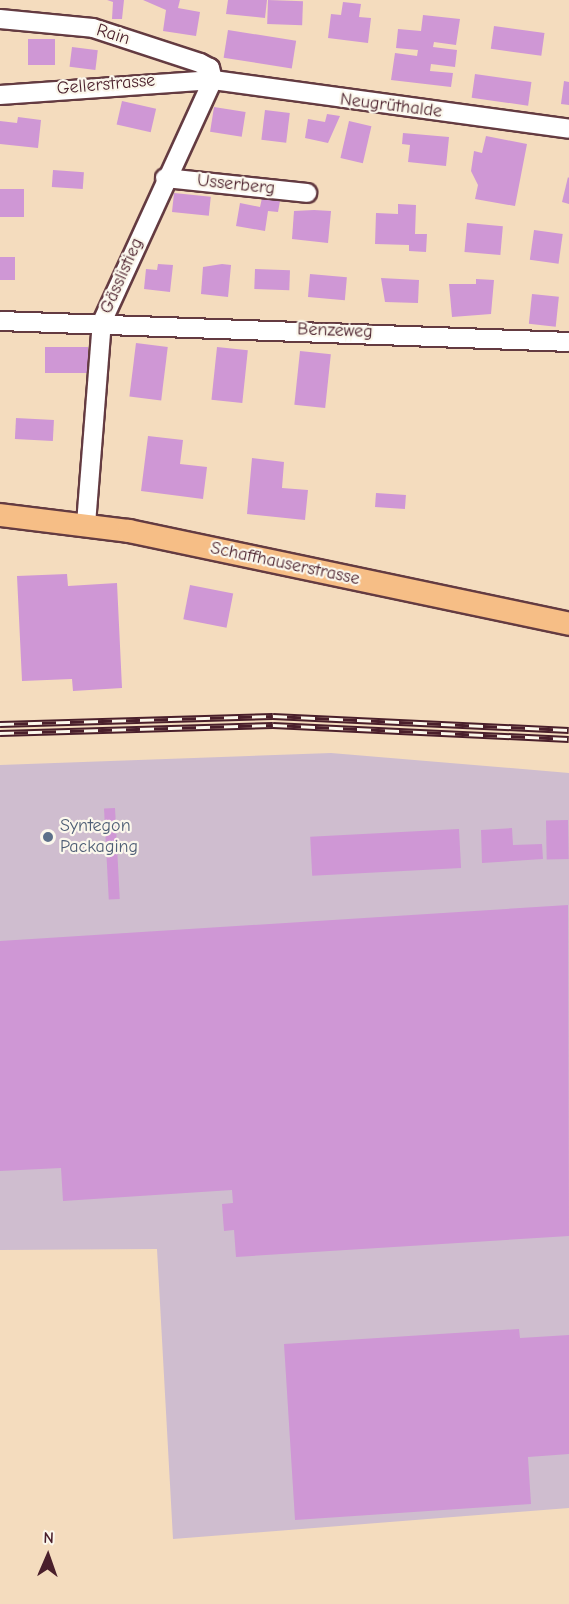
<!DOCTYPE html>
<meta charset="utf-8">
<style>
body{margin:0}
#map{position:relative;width:569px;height:1604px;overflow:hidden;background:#f4dcbe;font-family:"Comic Neue",sans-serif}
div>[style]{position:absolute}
.industrial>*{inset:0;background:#cfbdcf}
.building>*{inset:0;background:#cf97d5;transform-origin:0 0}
.roads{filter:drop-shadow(2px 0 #643b41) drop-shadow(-2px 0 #643b41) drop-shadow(0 2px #643b41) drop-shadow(0 -2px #643b41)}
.minor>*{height:18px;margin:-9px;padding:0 9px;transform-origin:9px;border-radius:9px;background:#fff}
.major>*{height:22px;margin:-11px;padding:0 11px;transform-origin:11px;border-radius:11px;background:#f6be86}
.rail>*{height:7px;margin-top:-3.5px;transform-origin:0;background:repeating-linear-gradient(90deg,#fbf7ec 0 14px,#4a1f2b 0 28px);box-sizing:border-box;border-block:2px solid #4a1f2b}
.dots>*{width:16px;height:16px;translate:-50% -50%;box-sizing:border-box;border:3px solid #fbf7ec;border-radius:50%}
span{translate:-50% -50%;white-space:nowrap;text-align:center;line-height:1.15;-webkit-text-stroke:4.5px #fbf7ec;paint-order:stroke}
.street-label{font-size:18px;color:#4a1f2b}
.service-label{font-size:18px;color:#4e5e75}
.left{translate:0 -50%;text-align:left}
.north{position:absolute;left:18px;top:1526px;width:60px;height:60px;-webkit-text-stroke:4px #fbf7ec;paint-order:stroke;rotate:2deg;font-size:16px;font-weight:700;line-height:24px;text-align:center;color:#4a1f2b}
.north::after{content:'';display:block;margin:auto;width:21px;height:27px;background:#4a1f2b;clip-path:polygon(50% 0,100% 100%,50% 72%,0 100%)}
</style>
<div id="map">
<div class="industrial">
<i style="clip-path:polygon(331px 753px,569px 773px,569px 1508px,173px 1539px,157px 1249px,0 1250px,0 765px)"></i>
</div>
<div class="building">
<i style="clip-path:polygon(124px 0,122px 19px,112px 19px,113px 2px,107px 0)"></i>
<i style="clip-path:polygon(143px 0,180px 0,178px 8px,200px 12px,196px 36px,163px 31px,166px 10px)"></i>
<i style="clip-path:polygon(228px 0,267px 0,265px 18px,226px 14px)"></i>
<i style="left:268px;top:0;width:35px;height:24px;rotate:2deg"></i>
<i style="clip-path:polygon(343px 2px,361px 4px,359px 17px,371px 18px,368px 43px,328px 38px,331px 14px,341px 15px)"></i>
<i style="clip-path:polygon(423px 15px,460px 19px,456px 45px,434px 42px,433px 47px,457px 50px,455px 67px,431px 64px,430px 71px,453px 73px,451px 87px,391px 80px,395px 53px,417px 56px,418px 50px,396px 48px,398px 29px,421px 31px)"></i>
<i style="left:494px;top:26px;width:51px;height:23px;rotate:8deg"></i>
<i style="left:228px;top:30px;width:69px;height:28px;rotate:9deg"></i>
<i style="left:28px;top:39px;width:27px;height:26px"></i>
<i style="left:72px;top:47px;width:26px;height:20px;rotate:7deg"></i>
<i style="left:475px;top:74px;width:57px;height:24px;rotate:8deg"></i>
<i style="clip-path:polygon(564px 81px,569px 82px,569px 105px,561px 104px)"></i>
<i style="left:122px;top:101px;width:35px;height:24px;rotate:13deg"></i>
<i style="left:214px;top:107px;width:32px;height:25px;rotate:9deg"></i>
<i style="left:265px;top:110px;width:25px;height:30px;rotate:7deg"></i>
<i style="clip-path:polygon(327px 114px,340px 116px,328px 143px,305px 138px,308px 119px,325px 122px)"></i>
<i style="clip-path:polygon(18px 117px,41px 120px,38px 148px,0 144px,0 121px,17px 123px)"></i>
<i style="left:349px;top:121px;width:23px;height:38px;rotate:13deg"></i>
<i style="clip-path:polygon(403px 133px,449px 137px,446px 166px,408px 162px,410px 145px,402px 144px)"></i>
<i style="clip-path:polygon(486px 136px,527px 144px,515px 206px,475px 199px,478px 185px,471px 171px,474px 151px,482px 153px)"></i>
<i style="left:53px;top:170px;width:31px;height:17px;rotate:4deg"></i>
<i style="clip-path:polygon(568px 177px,569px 178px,569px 204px,562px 202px)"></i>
<i style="left:24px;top:189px;width:28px;height:24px;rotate:90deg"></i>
<i style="left:174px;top:193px;width:37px;height:19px;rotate:6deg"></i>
<i style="clip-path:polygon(262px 198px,280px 201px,278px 212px,268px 211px,265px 231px,236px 226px,240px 203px,260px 207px)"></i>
<i style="clip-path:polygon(398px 204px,416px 205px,415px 234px,427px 234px,426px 252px,409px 251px,409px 245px,375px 244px,376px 213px,398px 214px)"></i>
<i style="clip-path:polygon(314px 210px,331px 211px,328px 243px,292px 239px,294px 211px)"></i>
<i style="left:467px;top:223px;width:36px;height:29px;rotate:5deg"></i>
<i style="left:534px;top:230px;width:29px;height:30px;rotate:8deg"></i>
<i style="left:0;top:257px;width:15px;height:23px"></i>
<i style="clip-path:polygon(158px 264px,173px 265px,170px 292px,144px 289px,146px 269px,157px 270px)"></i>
<i style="clip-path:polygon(222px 264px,231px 265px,228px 297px,201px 294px,203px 267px)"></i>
<i style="left:255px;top:269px;width:35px;height:20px;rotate:2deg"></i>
<i style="left:310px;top:274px;width:37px;height:23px;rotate:5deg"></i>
<i style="clip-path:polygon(381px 278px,419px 280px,418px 303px,385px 302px)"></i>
<i style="clip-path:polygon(476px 279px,494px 280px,491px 314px,452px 317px,449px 284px,476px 284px)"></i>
<i style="left:532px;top:294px;width:27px;height:30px;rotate:6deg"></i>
<i style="left:136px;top:343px;width:32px;height:54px;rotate:7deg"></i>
<i style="left:45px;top:347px;width:43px;height:26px"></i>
<i style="left:217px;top:347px;width:31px;height:53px;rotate:6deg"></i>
<i style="left:300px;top:351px;width:31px;height:54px;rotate:6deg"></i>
<i style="left:16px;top:418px;width:38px;height:21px;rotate:3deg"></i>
<i style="clip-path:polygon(148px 436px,183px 440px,180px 464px,207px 467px,203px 499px,141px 491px)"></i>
<i style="clip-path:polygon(252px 458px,284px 462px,282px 488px,308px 490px,305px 520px,247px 514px)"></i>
<i style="left:376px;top:493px;width:30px;height:14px;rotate:4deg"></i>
<i style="clip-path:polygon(67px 574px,68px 586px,117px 583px,122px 688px,73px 691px,72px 679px,22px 681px,17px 576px)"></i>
<i style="left:190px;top:585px;width:44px;height:35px;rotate:11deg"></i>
<i style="left:115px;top:808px;width:91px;height:11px;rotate:87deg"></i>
<i style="left:568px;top:820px;width:39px;height:22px;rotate:89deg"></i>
<i style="clip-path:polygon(512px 828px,513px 845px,542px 844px,543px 859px,482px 863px,481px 830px)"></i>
<i style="left:459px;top:829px;width:39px;height:149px;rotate:87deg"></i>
<i style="clip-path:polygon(568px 905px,569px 1236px,236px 1257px,234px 1230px,224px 1231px,222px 1204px,233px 1203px,232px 1190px,63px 1201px,61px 1168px,0 1171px,0 941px)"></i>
<i style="clip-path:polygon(519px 1329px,520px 1338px,569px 1335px,569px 1454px,528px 1457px,531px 1504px,295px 1520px,284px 1344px)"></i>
</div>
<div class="roads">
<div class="minor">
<i style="left:0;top:19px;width:93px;rotate:5.5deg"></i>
<i style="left:93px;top:28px;width:113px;rotate:18.1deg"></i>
<i style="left:200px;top:63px;width:11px;rotate:27deg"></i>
<i style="left:210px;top:68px;width:12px;rotate:76deg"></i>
<i style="left:0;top:95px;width:214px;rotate:-4deg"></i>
<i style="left:213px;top:80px;width:359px;rotate:7.8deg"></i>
<i style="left:165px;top:178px;width:143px;rotate:6deg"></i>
<i style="left:0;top:321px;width:569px;rotate:2.11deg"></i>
<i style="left:86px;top:524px;width:203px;rotate:-85.5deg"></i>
<i style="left:102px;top:322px;width:266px;rotate:-65.4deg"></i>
</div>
<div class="major">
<i style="left:0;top:515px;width:130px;rotate:7.1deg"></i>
<i style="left:129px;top:531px;width:450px;rotate:11.9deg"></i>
</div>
</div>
<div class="rail">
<i style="left:0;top:724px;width:273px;rotate:-1.7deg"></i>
<i style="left:273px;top:716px;width:296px;rotate:2.7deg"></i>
<i style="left:0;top:733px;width:273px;rotate:-1.7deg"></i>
<i style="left:273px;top:725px;width:296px;rotate:2.7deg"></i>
</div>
<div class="dots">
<i style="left:48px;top:837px;background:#5c6f8a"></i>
</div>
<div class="street-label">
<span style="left:113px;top:35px;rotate:17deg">Rain</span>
<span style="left:106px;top:85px;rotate:-5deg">Gellerstrasse</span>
<span style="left:391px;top:106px;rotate:7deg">Neugrüthalde</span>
<span style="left:236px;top:185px;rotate:6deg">Usserberg</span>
<span style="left:122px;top:276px;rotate:-66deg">Gässlistieg</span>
<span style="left:335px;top:331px;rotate:2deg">Benzeweg</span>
<span style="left:285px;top:564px;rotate:12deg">Schaffhauserstrasse</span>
</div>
<div class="service-label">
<span class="left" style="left:60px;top:837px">Syntegon<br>Packaging</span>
</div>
<div class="north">N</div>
</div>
